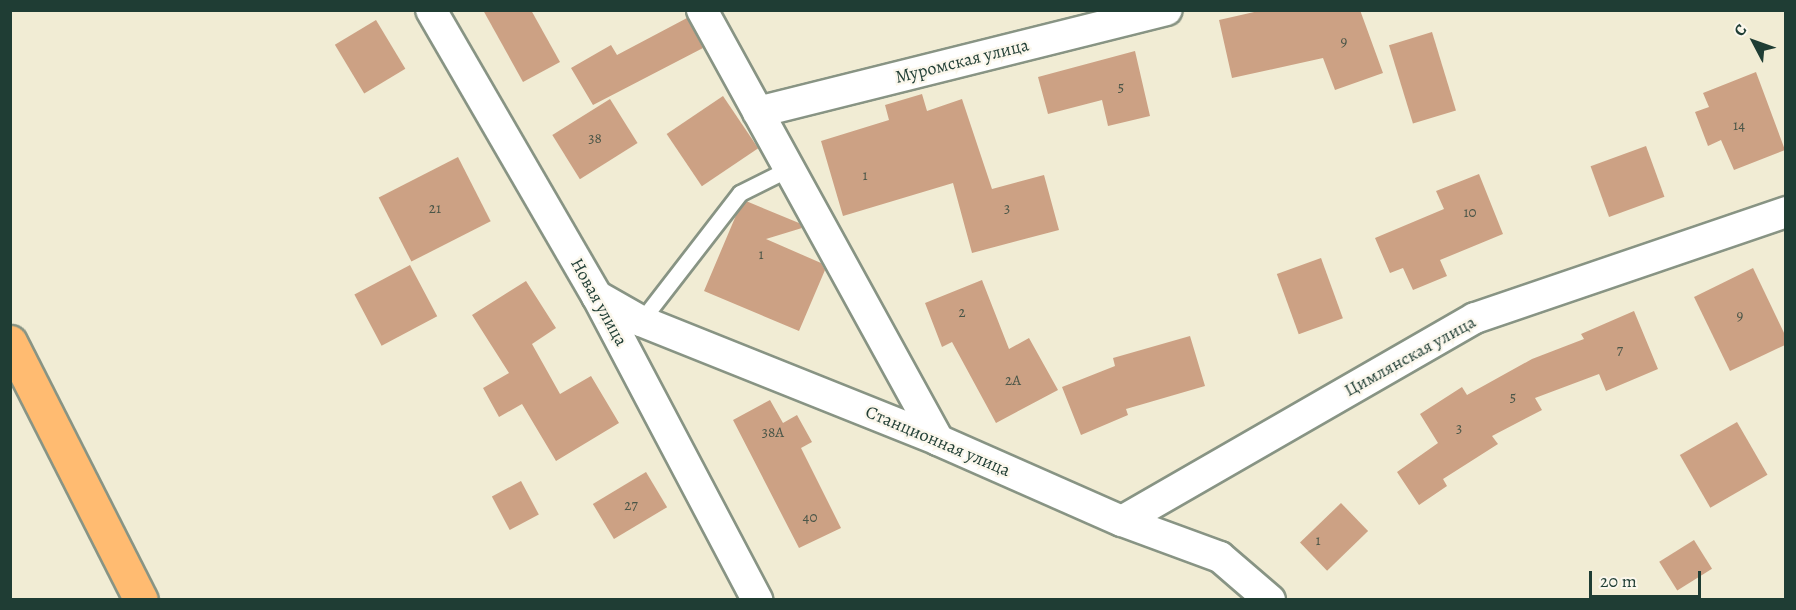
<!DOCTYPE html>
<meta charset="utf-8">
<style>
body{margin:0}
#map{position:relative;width:1796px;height:610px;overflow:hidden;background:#f1ecd4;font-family:Alegreya,serif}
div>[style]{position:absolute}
.building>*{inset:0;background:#cca184;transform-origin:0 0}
.roads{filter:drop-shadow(2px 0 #889484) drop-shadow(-2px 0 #889484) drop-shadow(0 2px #889484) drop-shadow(0 -2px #889484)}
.lane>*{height:15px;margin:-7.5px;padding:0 7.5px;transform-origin:7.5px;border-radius:7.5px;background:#fff}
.street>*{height:30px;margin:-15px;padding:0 15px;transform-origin:15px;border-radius:15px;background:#fff}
.primary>*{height:33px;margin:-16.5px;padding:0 16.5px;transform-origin:16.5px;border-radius:16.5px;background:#ffbb71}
span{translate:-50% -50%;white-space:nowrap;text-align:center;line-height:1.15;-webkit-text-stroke:4.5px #fbf7ec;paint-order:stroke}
.number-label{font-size:15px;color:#4a5648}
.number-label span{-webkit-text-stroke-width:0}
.street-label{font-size:18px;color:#1f3d34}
.frame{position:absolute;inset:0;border:12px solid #1f3d34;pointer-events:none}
.north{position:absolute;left:1724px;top:12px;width:60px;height:60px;-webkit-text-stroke:4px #fbf7ec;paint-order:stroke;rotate:311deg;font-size:16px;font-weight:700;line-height:24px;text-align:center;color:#1f3d34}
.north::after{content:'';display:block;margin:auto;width:21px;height:27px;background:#1f3d34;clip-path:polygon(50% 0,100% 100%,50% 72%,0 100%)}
.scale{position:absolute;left:1589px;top:571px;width:112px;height:27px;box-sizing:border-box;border:3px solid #1f3d34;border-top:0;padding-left:8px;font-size:18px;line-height:21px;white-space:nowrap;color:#1f3d34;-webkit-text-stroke:4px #fbf7ec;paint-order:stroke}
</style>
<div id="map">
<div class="building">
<i style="clip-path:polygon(483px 10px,531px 10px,560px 62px,523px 82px)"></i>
<i style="clip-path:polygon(1263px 10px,1360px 10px,1383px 73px,1335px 90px,1323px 58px,1232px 78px,1219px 20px)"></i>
<i style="clip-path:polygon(687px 18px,703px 48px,593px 105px,571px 68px,611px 45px,617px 55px)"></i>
<i style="left:376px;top:20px;width:57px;height:48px;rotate:59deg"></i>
<i style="left:1432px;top:32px;width:82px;height:45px;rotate:73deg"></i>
<i style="clip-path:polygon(1135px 51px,1150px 116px,1108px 126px,1102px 100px,1048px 114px,1038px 77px)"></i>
<i style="clip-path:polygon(1756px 72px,1785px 150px,1734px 170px,1721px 140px,1708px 146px,1695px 112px,1709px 107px,1703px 93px)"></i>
<i style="clip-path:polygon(922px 94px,927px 111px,962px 99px,992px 189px,1044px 175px,1059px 230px,972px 253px,953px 183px,843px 216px,821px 141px,889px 120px,885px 105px)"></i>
<i style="left:723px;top:96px;width:63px;height:68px;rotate:56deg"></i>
<i style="left:610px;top:99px;width:52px;height:68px;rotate:58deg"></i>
<i style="left:1646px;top:146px;width:54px;height:59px;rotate:70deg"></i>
<i style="left:458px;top:157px;width:72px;height:89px;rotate:63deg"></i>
<i style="clip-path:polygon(1479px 174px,1503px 234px,1440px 260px,1447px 276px,1413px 290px,1403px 268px,1390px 273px,1375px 238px,1444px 209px,1436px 191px)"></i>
<i style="clip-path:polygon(746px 201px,799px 223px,802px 228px,766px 239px,821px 263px,825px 270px,799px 331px,704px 291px,737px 213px)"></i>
<i style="left:1321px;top:258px;width:64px;height:47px;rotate:70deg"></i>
<i style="left:410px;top:265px;width:58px;height:63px;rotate:62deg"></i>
<i style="clip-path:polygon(1753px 268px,1785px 335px,1785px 345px,1730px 371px,1694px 297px)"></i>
<i style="clip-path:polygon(982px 280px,1009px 349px,1029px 338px,1058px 390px,996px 423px,952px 342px,942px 347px,925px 303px)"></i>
<i style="clip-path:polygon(526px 281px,556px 328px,532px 344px,560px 394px,591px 376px,619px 423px,556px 461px,522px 404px,499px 417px,483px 388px,509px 373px,472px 315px)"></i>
<i style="clip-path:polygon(1634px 311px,1658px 369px,1606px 391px,1599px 374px,1535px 398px,1542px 410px,1492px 436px,1498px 444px,1443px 479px,1447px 486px,1419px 505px,1397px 472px,1438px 443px,1420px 414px,1462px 387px,1467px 395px,1532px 359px,1584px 339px,1581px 334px)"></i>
<i style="clip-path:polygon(1190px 336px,1205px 386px,1126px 409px,1128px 415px,1081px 435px,1062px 387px,1115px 366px,1113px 358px)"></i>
<i style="clip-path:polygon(770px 400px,783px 423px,797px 415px,812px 442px,801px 448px,841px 528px,799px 548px,733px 420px)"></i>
<i style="left:1737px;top:422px;width:61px;height:66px;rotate:60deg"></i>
<i style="left:646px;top:472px;width:41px;height:62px;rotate:59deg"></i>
<i style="left:521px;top:481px;width:38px;height:33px;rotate:62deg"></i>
<i style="left:1341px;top:503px;width:39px;height:57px;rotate:46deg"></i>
<i style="left:1694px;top:540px;width:34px;height:41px;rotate:58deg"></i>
</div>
<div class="roads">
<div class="lane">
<i style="left:641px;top:321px;width:162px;rotate:-52.3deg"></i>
<i style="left:740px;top:193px;width:56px;rotate:-26.6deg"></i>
</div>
<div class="street">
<i style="left:431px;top:10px;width:331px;rotate:59.9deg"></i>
<i style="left:597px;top:296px;width:344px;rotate:62.2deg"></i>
<i style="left:702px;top:10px;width:491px;rotate:61.2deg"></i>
<i style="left:758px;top:112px;width:421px;rotate:-14deg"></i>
<i style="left:597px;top:296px;width:51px;rotate:29.6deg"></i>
<i style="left:641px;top:321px;width:320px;rotate:21.8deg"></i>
<i style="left:938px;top:440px;width:201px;rotate:23.8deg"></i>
<i style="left:1122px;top:521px;width:104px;rotate:20.2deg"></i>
<i style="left:1220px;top:557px;width:66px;rotate:40.7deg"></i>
<i style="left:1122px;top:521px;width:407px;rotate:-29.9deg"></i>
<i style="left:1475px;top:318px;width:329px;rotate:-18.8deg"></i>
</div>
<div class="primary">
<i style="left:10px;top:342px;width:289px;rotate:63.1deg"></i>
</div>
</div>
<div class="number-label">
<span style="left:1344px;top:42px">9</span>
<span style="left:1121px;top:88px">5</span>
<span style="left:1739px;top:126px">14</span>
<span style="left:595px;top:139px">38</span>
<span style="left:865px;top:176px">1</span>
<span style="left:435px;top:209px">21</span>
<span style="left:1007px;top:209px">3</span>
<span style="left:1470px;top:213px">10</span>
<span style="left:761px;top:255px">1</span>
<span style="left:962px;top:313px">2</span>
<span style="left:1740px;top:316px">9</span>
<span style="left:1620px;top:351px">7</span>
<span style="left:1013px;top:381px">2А</span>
<span style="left:1513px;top:398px">5</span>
<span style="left:1459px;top:429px">3</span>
<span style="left:773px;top:433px">38А</span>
<span style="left:631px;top:506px">27</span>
<span style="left:810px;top:518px">40</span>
<span style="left:1318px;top:541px">1</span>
</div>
<div class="street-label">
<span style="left:962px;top:61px;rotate:-14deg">Муромская улица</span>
<span style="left:599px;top:302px;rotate:61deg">Новая улица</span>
<span style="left:1410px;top:356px;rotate:-29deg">Цимлянская улица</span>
<span style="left:938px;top:441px;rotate:23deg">Станционная улица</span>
</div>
<div class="frame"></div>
<div class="north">С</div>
<div class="scale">20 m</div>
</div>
